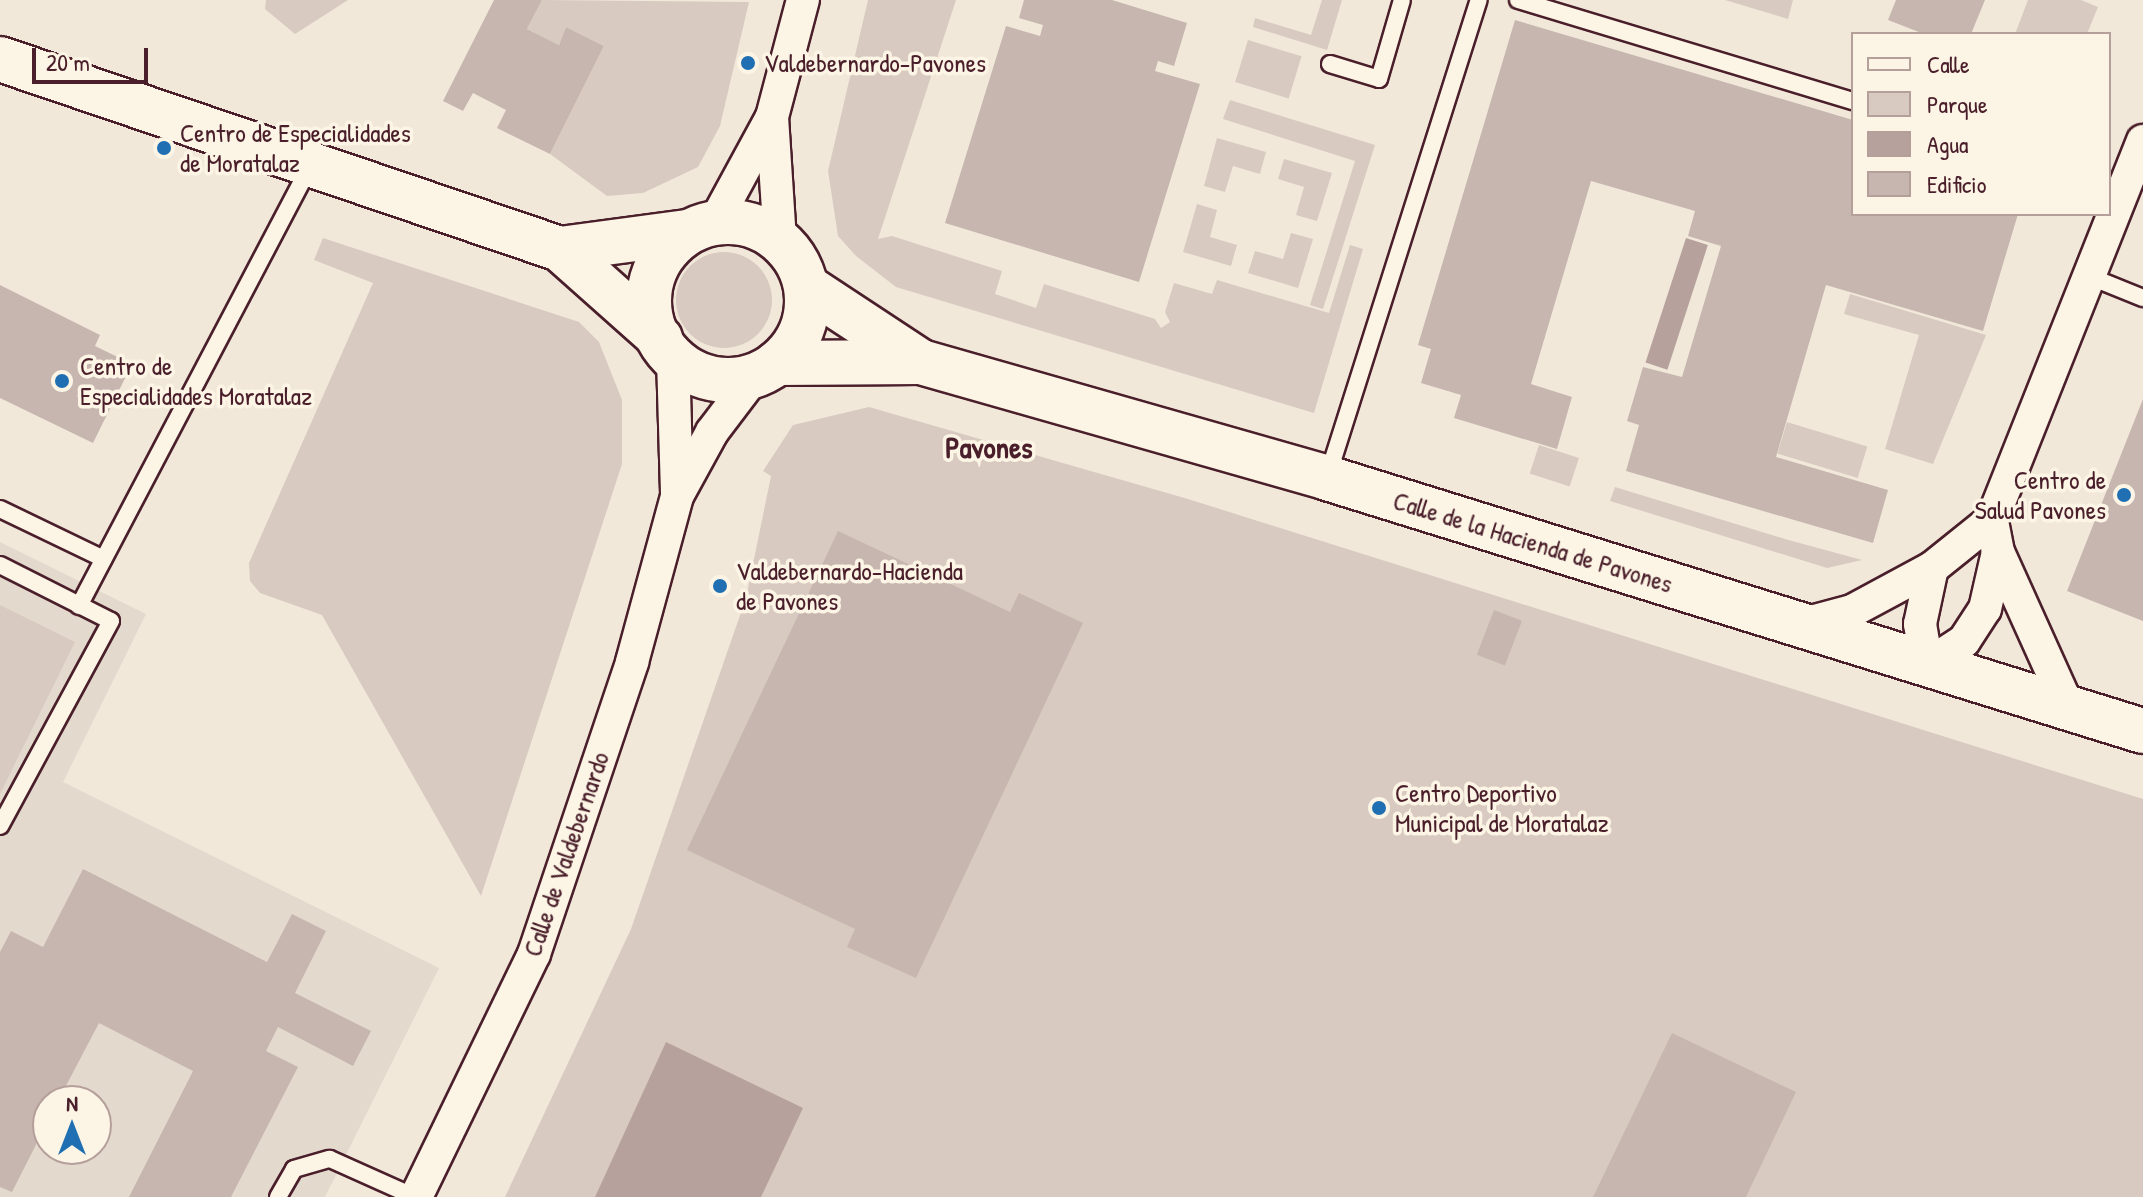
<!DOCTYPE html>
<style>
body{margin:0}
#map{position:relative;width:2143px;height:1197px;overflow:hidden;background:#f1e8da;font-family:"Patrick Hand",sans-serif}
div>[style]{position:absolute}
.built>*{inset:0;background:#e4d9cd}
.green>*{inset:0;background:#d8cac0;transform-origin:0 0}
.round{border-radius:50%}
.water>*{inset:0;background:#b6a19c;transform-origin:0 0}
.building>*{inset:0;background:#c7b6af;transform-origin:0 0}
.roads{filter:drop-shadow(2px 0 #4a1f2b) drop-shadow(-2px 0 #4a1f2b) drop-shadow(0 2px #4a1f2b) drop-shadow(0 -2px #4a1f2b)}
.lane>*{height:16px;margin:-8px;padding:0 8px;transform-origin:8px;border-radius:8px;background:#fcf5e5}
.street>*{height:32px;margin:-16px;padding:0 16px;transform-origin:16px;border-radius:16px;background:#fcf5e5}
.secondary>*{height:44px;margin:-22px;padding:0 22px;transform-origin:22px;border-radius:22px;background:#fcf5e5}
.secondary>.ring{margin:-22px;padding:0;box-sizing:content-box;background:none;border:44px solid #fcf5e5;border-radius:50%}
.dots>*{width:22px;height:22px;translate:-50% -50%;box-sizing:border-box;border:4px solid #fcf5e5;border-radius:50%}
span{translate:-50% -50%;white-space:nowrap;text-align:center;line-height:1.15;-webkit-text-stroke:7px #fcf5e5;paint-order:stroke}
.poi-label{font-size:26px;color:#4a1f2b}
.left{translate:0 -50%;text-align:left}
.right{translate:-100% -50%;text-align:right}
.street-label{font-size:26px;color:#4a1f2b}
.quarter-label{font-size:30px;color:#4a1f2b;font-weight:700}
.legend{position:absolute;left:1851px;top:32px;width:260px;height:184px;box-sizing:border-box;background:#fcf5e5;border:2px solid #b59f9b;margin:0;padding:10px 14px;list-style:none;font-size:24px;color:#4a1f2b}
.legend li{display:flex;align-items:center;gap:16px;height:40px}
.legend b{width:40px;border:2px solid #b59f9b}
.north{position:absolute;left:32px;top:1085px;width:80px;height:80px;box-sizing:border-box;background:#fcf5e5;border:2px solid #b59f9b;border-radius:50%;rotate:0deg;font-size:22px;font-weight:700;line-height:32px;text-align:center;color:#4a1f2b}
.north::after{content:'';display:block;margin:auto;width:28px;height:36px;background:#1f6fb2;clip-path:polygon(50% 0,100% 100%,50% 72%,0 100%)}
.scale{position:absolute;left:32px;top:48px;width:116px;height:36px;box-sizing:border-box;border:4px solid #4a1f2b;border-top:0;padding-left:10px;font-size:24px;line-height:28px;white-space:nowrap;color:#4a1f2b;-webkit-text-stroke:6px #fcf5e5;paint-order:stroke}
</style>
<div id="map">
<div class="built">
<i style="clip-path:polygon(evenodd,0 542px,146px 614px,63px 782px,439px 968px,325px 1197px,0 1197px,0 542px,48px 1101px,96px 1101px,96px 1149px,48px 1149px,48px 1101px)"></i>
</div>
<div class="green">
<i style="clip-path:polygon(266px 0,348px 0,295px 34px,265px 9px)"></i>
<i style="clip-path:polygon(542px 0,749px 2px,720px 126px,698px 167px,643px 193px,607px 196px,550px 154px,604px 46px,566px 27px,559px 45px,527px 29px)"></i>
<i style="clip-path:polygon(868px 0,956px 0,878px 239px,892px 236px,1002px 271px,995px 294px,1036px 308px,1044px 284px,1155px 319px,1161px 328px,1170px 322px,1165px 312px,1174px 283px,1212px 294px,1217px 280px,1329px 313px,1350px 245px,1363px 249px,1314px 413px,896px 287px,856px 256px,838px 236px,828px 171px)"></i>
<i style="clip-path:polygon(1322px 0,1342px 0,1327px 50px,1253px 27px,1255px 18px,1311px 35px)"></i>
<i style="clip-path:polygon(1725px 0,1793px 0,1788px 19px)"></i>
<i style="clip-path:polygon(2028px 0,2081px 0,2098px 7px,2087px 34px,2015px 34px)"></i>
<i style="left:1248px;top:40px;width:56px;height:44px;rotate:17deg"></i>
<i style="clip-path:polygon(1230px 100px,1375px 145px,1323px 309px,1310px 305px,1355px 161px,1223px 119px)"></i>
<i style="clip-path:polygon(1217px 138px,1266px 152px,1260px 174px,1233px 166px,1225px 192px,1204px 186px)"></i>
<i style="clip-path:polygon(1284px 159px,1332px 173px,1317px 221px,1296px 215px,1304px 187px,1278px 179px)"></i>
<i style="clip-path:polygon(1197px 204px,1217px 210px,1210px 237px,1237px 245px,1231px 266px,1183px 252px)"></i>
<i style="clip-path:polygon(1291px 233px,1313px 239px,1298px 288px,1248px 273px,1255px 251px,1283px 259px)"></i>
<i style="clip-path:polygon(323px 238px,579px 322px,599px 342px,622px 400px,622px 464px,481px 896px,322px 615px,260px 593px,250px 581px,249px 563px,373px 283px,314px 260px)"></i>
<i class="round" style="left:676px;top:252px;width:96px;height:96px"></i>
<i style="clip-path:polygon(1850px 294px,1986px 335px,1933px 464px,1885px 449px,1919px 335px,1844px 314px)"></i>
<i style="clip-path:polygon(869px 407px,1188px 499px,2143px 799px,2143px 1197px,505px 1197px,631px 929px,746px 598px,771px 476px,763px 471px,793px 425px)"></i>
<i style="left:1787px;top:422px;width:84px;height:33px;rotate:17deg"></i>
<i style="left:1539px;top:445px;width:42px;height:30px;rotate:18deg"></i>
<i style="clip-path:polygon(1615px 487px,1785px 539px,1862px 560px,1827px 568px,1610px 501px)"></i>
<i style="clip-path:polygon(0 605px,75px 642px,0 794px)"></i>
</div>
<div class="water">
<i style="left:1686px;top:238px;width:23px;height:131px;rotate:18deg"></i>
<i style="clip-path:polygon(666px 1042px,803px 1108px,761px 1197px,595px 1197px)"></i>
</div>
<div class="building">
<i style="clip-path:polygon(494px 0,542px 0,527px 29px,559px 45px,566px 27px,604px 46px,550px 154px,497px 128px,506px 110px,473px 93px,463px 111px,443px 101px)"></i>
<i style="clip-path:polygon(1024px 0,1112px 0,1187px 23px,1174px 66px,1158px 61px,1155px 71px,1200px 84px,1139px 282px,945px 223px,1006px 26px,1040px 36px,1043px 25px,1019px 18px)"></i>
<i style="clip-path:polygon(1896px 0,1985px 0,1971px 34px,1924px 34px,1888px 20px)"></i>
<i style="clip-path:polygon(1515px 20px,1853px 120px,1853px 214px,2018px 214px,1983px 331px,1826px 285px,1776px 457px,1888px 490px,1873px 543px,1626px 471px,1639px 425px,1627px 421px,1643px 367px,1682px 377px,1721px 246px,1688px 236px,1695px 211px,1591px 181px,1531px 384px,1572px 397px,1557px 449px,1454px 418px,1461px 395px,1421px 383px,1431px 349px,1418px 345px)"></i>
<i style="clip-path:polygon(0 285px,100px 335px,95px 346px,132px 364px,93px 443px,0 398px)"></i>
<i style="clip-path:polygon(2143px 399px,2143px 621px,2067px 591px)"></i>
<i style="clip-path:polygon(838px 531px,1010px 612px,1019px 593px,1083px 623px,916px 978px,847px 947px,855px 929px,687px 850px)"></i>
<i style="left:1494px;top:610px;width:30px;height:48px;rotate:21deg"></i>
<i style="clip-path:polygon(83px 869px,267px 962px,292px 914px,326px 931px,295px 993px,371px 1031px,353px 1066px,278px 1027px,266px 1051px,298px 1067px,231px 1197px,129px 1197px,193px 1071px,99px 1023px,58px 1101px,48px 1101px,48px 1121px,12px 1192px,0 1187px,0 952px,11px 931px,43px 947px)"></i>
<i style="clip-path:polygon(1672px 1033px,1796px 1092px,1746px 1197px,1593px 1197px)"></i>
</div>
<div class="roads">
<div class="lane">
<i style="left:1518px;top:0;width:350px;rotate:16.8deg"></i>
<i style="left:1330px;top:64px;width:51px;rotate:17deg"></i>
<i style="left:1379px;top:79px;width:82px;rotate:-73.8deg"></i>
<i style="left:2091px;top:277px;width:56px;rotate:22deg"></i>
<i style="left:1328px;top:475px;width:498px;rotate:-72.4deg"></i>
<i style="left:0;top:509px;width:115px;rotate:25.7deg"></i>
<i style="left:0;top:565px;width:124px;rotate:26.8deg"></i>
<i style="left:111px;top:621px;width:233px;rotate:118.4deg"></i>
<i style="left:79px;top:606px;width:493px;rotate:-62.3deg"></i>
<i style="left:278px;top:1197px;width:32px;rotate:-60deg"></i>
<i style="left:294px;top:1169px;width:37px;rotate:-16deg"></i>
<i style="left:330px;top:1159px;width:93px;rotate:24.1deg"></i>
</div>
<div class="street">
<i style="left:772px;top:117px;width:124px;rotate:86.3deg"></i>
<i style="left:715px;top:222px;width:119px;rotate:-61.5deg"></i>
<i style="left:772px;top:117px;width:121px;rotate:-75.2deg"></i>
<i style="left:673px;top:358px;width:135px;rotate:88.3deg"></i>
<i style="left:1998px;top:552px;width:172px;rotate:65.7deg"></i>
<i style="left:1932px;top:568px;width:57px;rotate:102.1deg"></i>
<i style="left:1920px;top:624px;width:42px;rotate:80.3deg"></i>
<i style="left:1927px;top:665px;width:44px;rotate:-33deg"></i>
<i style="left:1964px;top:641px;width:38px;rotate:-57deg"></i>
<i style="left:1985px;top:609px;width:58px;rotate:-77.2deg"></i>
<i style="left:1998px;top:552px;width:33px;rotate:-101deg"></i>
<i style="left:1800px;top:625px;width:54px;rotate:-15.1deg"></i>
<i style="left:1852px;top:611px;width:91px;rotate:-28.3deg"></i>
<i style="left:1932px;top:568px;width:77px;rotate:-38.7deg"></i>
<i style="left:1992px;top:520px;width:408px;rotate:-68.3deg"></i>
<i style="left:416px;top:1197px;width:270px;rotate:-64.1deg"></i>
<i style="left:534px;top:954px;width:308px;rotate:-71.4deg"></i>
<i style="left:632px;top:662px;width:172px;rotate:-74.8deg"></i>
<i style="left:677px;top:496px;width:73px;rotate:-61.3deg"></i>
<i style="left:712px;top:432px;width:73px;rotate:-52.8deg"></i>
</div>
<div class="secondary">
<i style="left:0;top:59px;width:591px;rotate:18.74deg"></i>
<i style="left:560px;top:249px;width:128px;rotate:-7.6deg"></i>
<i class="ring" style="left:649px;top:222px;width:114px;height:114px"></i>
<i style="left:560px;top:249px;width:134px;rotate:41.7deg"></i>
<i style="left:807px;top:287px;width:133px;rotate:33.3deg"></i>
<i style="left:777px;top:363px;width:144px;rotate:-0.4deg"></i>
<i style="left:921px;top:362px;width:422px;rotate:15.9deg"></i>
<i style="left:1327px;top:478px;width:854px;rotate:17.23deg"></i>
</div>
</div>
<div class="dots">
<i style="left:748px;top:63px;background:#1f6fb2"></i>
<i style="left:164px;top:148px;background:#1f6fb2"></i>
<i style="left:62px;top:381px;background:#1f6fb2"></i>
<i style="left:2124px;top:495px;background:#1f6fb2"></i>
<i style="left:720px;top:586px;background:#1f6fb2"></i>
<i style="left:1379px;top:808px;background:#1f6fb2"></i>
</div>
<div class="poi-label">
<span class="left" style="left:764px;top:63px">Valdebernardo-Pavones</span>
<span class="left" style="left:180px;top:148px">Centro de Especialidades<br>de Moratalaz</span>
<span class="left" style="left:80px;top:381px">Centro de<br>Especialidades Moratalaz</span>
<span class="right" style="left:2106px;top:495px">Centro de<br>Salud Pavones</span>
<span class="left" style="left:736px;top:586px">Valdebernardo-Hacienda<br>de Pavones</span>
<span class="left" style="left:1395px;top:808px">Centro Deportivo<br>Municipal de Moratalaz</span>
</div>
<div class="street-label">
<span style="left:1533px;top:542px;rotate:17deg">Calle de la Hacienda de Pavones</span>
<span style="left:566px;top:854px;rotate:-71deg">Calle de Valdebernardo</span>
</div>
<div class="quarter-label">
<span style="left:989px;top:447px">Pavones</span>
</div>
<ul class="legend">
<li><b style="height:10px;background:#fcf5e5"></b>Calle</li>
<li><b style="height:22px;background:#d8cac0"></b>Parque</li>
<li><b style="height:22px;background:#b6a19c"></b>Agua</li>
<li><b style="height:22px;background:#c7b6af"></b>Edificio</li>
</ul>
<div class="north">N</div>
<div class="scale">20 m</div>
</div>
